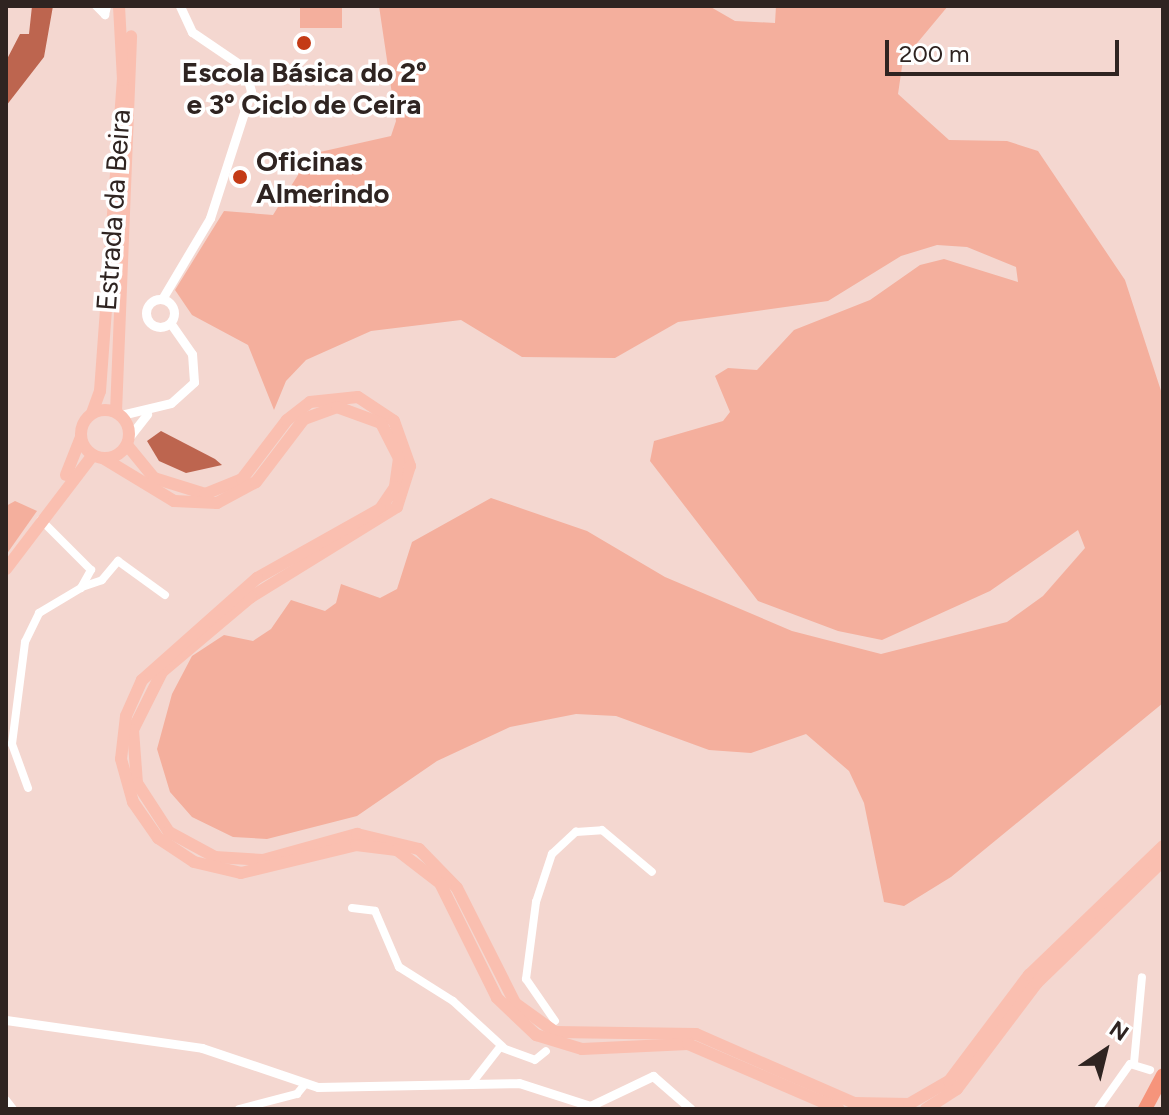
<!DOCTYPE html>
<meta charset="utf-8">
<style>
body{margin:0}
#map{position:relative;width:1169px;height:1115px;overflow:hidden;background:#f4d7d0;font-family:Figtree,sans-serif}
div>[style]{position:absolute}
.green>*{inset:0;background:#f4af9d;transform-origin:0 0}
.water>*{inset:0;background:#bd654f}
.minor>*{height:8px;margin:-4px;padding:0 4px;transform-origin:4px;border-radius:4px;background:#fff}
.tertiary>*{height:9px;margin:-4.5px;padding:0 4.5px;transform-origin:4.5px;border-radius:4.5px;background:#fff}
.tertiary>.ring{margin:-4.5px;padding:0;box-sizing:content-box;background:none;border:9px solid #fff;border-radius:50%}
.primary>*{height:12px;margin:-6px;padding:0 6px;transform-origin:6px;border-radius:6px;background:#fabfb0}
.primary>.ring{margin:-6px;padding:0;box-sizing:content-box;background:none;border:12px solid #fabfb0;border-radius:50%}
.motorway>*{height:14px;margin:-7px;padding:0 7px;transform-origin:7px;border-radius:7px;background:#f6947b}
.dots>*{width:22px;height:22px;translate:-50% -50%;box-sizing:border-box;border:4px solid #fff;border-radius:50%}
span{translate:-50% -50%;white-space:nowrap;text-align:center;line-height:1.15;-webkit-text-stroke:7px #fff;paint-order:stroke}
.poi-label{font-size:28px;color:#2f2421;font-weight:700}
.left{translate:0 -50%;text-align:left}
.street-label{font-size:28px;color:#2f2421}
.frame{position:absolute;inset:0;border:8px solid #2f2421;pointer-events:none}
.north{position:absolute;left:1065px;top:1011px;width:80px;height:80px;-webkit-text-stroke:6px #fff;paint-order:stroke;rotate:35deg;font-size:22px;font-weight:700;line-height:32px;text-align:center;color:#2f2421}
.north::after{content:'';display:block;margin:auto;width:28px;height:36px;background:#2f2421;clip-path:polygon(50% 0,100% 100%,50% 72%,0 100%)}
.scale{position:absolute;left:885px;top:40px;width:234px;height:36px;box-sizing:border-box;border:4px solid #2f2421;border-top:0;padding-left:10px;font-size:24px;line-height:28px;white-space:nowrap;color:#2f2421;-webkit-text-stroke:6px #fff;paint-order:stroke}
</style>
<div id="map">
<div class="green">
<i style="left:300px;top:6px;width:42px;height:22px"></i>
<i style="clip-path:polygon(379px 6px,709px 6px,735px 21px,775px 23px,776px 6px,948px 6px,903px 60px,898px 94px,949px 140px,1007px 141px,1038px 151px,1125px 280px,1163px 397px,1163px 703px,951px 877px,904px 906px,884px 902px,864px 803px,849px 771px,806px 734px,751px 753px,709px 750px,616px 716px,576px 714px,510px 727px,437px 761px,357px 816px,267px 839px,233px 837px,192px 817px,170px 792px,157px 749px,172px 694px,192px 656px,224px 635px,253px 641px,271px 629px,291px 600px,325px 611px,336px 603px,341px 584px,380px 598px,397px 589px,412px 542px,491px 498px,587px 531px,665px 577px,792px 631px,881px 654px,1007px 622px,1043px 596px,1085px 548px,1078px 530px,990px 591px,882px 640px,838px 631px,758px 601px,650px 461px,654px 441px,723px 421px,730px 412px,715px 376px,728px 368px,757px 370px,794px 330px,870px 300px,920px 265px,944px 259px,1018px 282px,1016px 267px,967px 247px,937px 245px,901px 256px,828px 301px,678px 322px,615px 358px,522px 357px,461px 320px,371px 331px,306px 360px,286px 381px,274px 410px,248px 345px,192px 315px,175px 290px,224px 211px,273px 215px,311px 154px,391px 136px,396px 121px)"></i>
<i style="clip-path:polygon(15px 501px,37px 511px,6px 555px,6px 506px)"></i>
</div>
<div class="water">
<i style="clip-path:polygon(32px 6px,53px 6px,44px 57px,6px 106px,6px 61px,20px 34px,29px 34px)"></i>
<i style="clip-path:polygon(161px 431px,215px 459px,222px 465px,186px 473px,159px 461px,147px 441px)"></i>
</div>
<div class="minor">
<i style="left:96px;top:6px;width:13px;rotate:45deg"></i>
<i style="left:105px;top:15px;width:9px;rotate:-77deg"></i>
<i style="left:82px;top:587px;width:21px;rotate:-19deg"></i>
<i style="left:102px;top:580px;width:25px;rotate:-50deg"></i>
<i style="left:118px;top:561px;width:58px;rotate:35.9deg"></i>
<i style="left:28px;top:788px;width:47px;rotate:-110deg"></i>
<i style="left:12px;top:744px;width:103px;rotate:-82.7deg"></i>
<i style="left:25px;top:642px;width:32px;rotate:-64deg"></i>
<i style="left:39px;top:613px;width:49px;rotate:-30.8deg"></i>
<i style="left:81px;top:588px;width:21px;rotate:-61deg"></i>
<i style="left:91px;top:570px;width:71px;rotate:-135deg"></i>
<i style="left:352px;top:908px;width:23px;rotate:7deg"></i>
<i style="left:375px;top:911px;width:61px;rotate:66.8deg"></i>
<i style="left:399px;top:967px;width:64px;rotate:32.2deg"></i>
<i style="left:453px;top:1001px;width:68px;rotate:42.6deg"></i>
<i style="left:555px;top:1021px;width:51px;rotate:-124.6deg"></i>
<i style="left:526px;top:979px;width:78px;rotate:-82.6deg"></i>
<i style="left:536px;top:902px;width:51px;rotate:-71.6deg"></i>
<i style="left:552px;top:854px;width:33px;rotate:-43deg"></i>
<i style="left:576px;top:832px;width:26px;rotate:-4deg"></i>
<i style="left:602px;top:830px;width:65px;rotate:40deg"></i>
<i style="left:1134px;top:1063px;width:86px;rotate:-84.7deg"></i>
<i style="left:472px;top:1083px;width:46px;rotate:-52.1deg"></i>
<i style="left:500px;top:1047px;width:37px;rotate:20deg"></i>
<i style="left:535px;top:1060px;width:14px;rotate:-39deg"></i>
<i style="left:6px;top:1100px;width:11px;rotate:52deg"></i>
<i style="left:239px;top:1109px;width:60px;rotate:-14.5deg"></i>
<i style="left:297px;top:1094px;width:13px;rotate:-51deg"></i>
<i style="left:1098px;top:1109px;width:55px;rotate:-54.6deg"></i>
<i style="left:1130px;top:1064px;width:21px;rotate:17deg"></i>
</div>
<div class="tertiary">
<i style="left:162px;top:299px;width:94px;rotate:-59.3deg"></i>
<i style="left:210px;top:218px;width:133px;rotate:-72.1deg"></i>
<i style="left:251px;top:91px;width:24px;rotate:-105deg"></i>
<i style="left:245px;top:68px;width:64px;rotate:-145.8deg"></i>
<i style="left:192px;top:32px;width:29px;rotate:-115deg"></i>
<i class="ring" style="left:146px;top:299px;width:19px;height:19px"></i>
<i style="left:121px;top:415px;width:51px;rotate:-13.5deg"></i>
<i style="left:171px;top:403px;width:31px;rotate:-42deg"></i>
<i style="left:194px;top:382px;width:28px;rotate:-94deg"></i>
<i style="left:192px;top:354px;width:38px;rotate:-125deg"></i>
<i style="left:130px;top:436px;width:28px;rotate:-52deg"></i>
<i style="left:6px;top:1020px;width:198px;rotate:8.1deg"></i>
<i style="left:202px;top:1048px;width:122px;rotate:18.6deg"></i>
<i style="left:318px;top:1087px;width:201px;rotate:-1.1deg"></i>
<i style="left:519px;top:1083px;width:75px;rotate:17.9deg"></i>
<i style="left:590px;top:1106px;width:70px;rotate:-25.5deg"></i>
<i style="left:653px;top:1076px;width:50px;rotate:41deg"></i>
</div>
<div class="primary">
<i class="ring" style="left:81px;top:410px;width:36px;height:36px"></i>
<i style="left:116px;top:412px;width:376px;rotate:-87.7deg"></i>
<i style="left:92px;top:413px;width:23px;rotate:-70deg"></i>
<i style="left:100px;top:391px;width:312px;rotate:-85.8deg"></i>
<i style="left:123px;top:80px;width:74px;rotate:-93.1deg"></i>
<i style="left:127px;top:445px;width:43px;rotate:50.7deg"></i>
<i style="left:154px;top:478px;width:53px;rotate:17.4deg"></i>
<i style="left:205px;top:494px;width:40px;rotate:-22deg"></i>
<i style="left:242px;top:479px;width:74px;rotate:-52.7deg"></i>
<i style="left:287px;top:420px;width:29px;rotate:-38deg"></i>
<i style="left:310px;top:402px;width:48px;rotate:-5.9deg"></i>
<i style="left:358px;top:397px;width:43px;rotate:33.7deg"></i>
<i style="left:394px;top:421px;width:48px;rotate:70.4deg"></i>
<i style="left:410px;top:466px;width:43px;rotate:107.6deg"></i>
<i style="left:397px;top:507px;width:172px;rotate:148.3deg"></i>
<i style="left:251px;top:597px;width:116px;rotate:139.9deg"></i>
<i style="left:162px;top:672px;width:65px;rotate:116.6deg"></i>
<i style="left:133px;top:730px;width:53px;rotate:85.7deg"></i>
<i style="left:137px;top:783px;width:59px;rotate:56.9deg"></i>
<i style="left:169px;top:832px;width:52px;rotate:28.5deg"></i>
<i style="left:215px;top:857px;width:48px;rotate:3.6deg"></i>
<i style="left:263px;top:860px;width:98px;rotate:-15.5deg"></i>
<i style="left:357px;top:834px;width:64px;rotate:13.6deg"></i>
<i style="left:419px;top:849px;width:54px;rotate:45.7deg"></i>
<i style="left:457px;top:888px;width:129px;rotate:63.2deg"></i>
<i style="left:515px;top:1003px;width:49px;rotate:35.9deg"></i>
<i style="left:555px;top:1032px;width:141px;rotate:0.8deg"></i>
<i style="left:696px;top:1034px;width:172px;rotate:23.6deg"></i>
<i style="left:854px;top:1103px;width:55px;rotate:1deg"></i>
<i style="left:909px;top:1104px;width:46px;rotate:-29.9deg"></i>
<i style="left:949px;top:1081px;width:133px;rotate:-53deg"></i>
<i style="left:1029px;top:975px;width:186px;rotate:-43.9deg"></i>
<i style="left:103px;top:458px;width:83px;rotate:31.2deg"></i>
<i style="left:174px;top:501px;width:43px;rotate:2.7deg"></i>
<i style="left:217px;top:503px;width:44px;rotate:-28.3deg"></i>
<i style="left:256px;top:482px;width:79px;rotate:-52.7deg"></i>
<i style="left:304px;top:419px;width:35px;rotate:-20deg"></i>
<i style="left:337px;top:407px;width:47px;rotate:20deg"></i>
<i style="left:381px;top:423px;width:39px;rotate:63deg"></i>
<i style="left:399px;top:458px;width:29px;rotate:98deg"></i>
<i style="left:395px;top:487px;width:27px;rotate:124deg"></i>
<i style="left:380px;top:509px;width:141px;rotate:150.7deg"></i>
<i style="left:257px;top:578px;width:154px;rotate:138.4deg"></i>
<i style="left:142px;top:680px;width:39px;rotate:114deg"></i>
<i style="left:126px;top:716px;width:43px;rotate:96.6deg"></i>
<i style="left:121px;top:759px;width:45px;rotate:74.4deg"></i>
<i style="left:133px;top:802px;width:44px;rotate:55.2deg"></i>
<i style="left:158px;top:838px;width:43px;rotate:33.7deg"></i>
<i style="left:194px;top:862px;width:48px;rotate:13.2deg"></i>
<i style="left:241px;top:873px;width:118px;rotate:-13.7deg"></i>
<i style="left:356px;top:845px;width:41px;rotate:7deg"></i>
<i style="left:397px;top:850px;width:54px;rotate:37.5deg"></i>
<i style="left:440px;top:883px;width:128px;rotate:63.6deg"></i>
<i style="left:497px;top:998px;width:54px;rotate:43.5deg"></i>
<i style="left:536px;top:1035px;width:48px;rotate:16.9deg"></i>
<i style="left:582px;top:1049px;width:106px;rotate:-2.7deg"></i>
<i style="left:688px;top:1044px;width:164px;rotate:23.3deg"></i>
<i style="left:66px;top:475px;width:41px;rotate:-68.5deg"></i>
<i style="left:6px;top:569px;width:143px;rotate:-52.7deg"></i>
<i style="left:926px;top:1109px;width:37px;rotate:-33deg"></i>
<i style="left:957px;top:1089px;width:133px;rotate:-53deg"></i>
<i style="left:1037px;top:983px;width:175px;rotate:-44.1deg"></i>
</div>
<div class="motorway">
<i style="left:1145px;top:1109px;width:38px;rotate:-62deg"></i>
</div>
<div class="dots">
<i style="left:304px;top:43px;background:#c43b16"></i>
<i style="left:240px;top:177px;background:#c43b16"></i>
</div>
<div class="poi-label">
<span style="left:304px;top:88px">Escola Básica do 2º<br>e 3º Ciclo de Ceira</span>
<span class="left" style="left:256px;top:177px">Oficinas<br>Almerindo</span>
</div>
<div class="street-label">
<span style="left:113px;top:210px;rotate:-86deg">Estrada da Beira</span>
</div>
<div class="frame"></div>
<div class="north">N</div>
<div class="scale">200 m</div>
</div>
